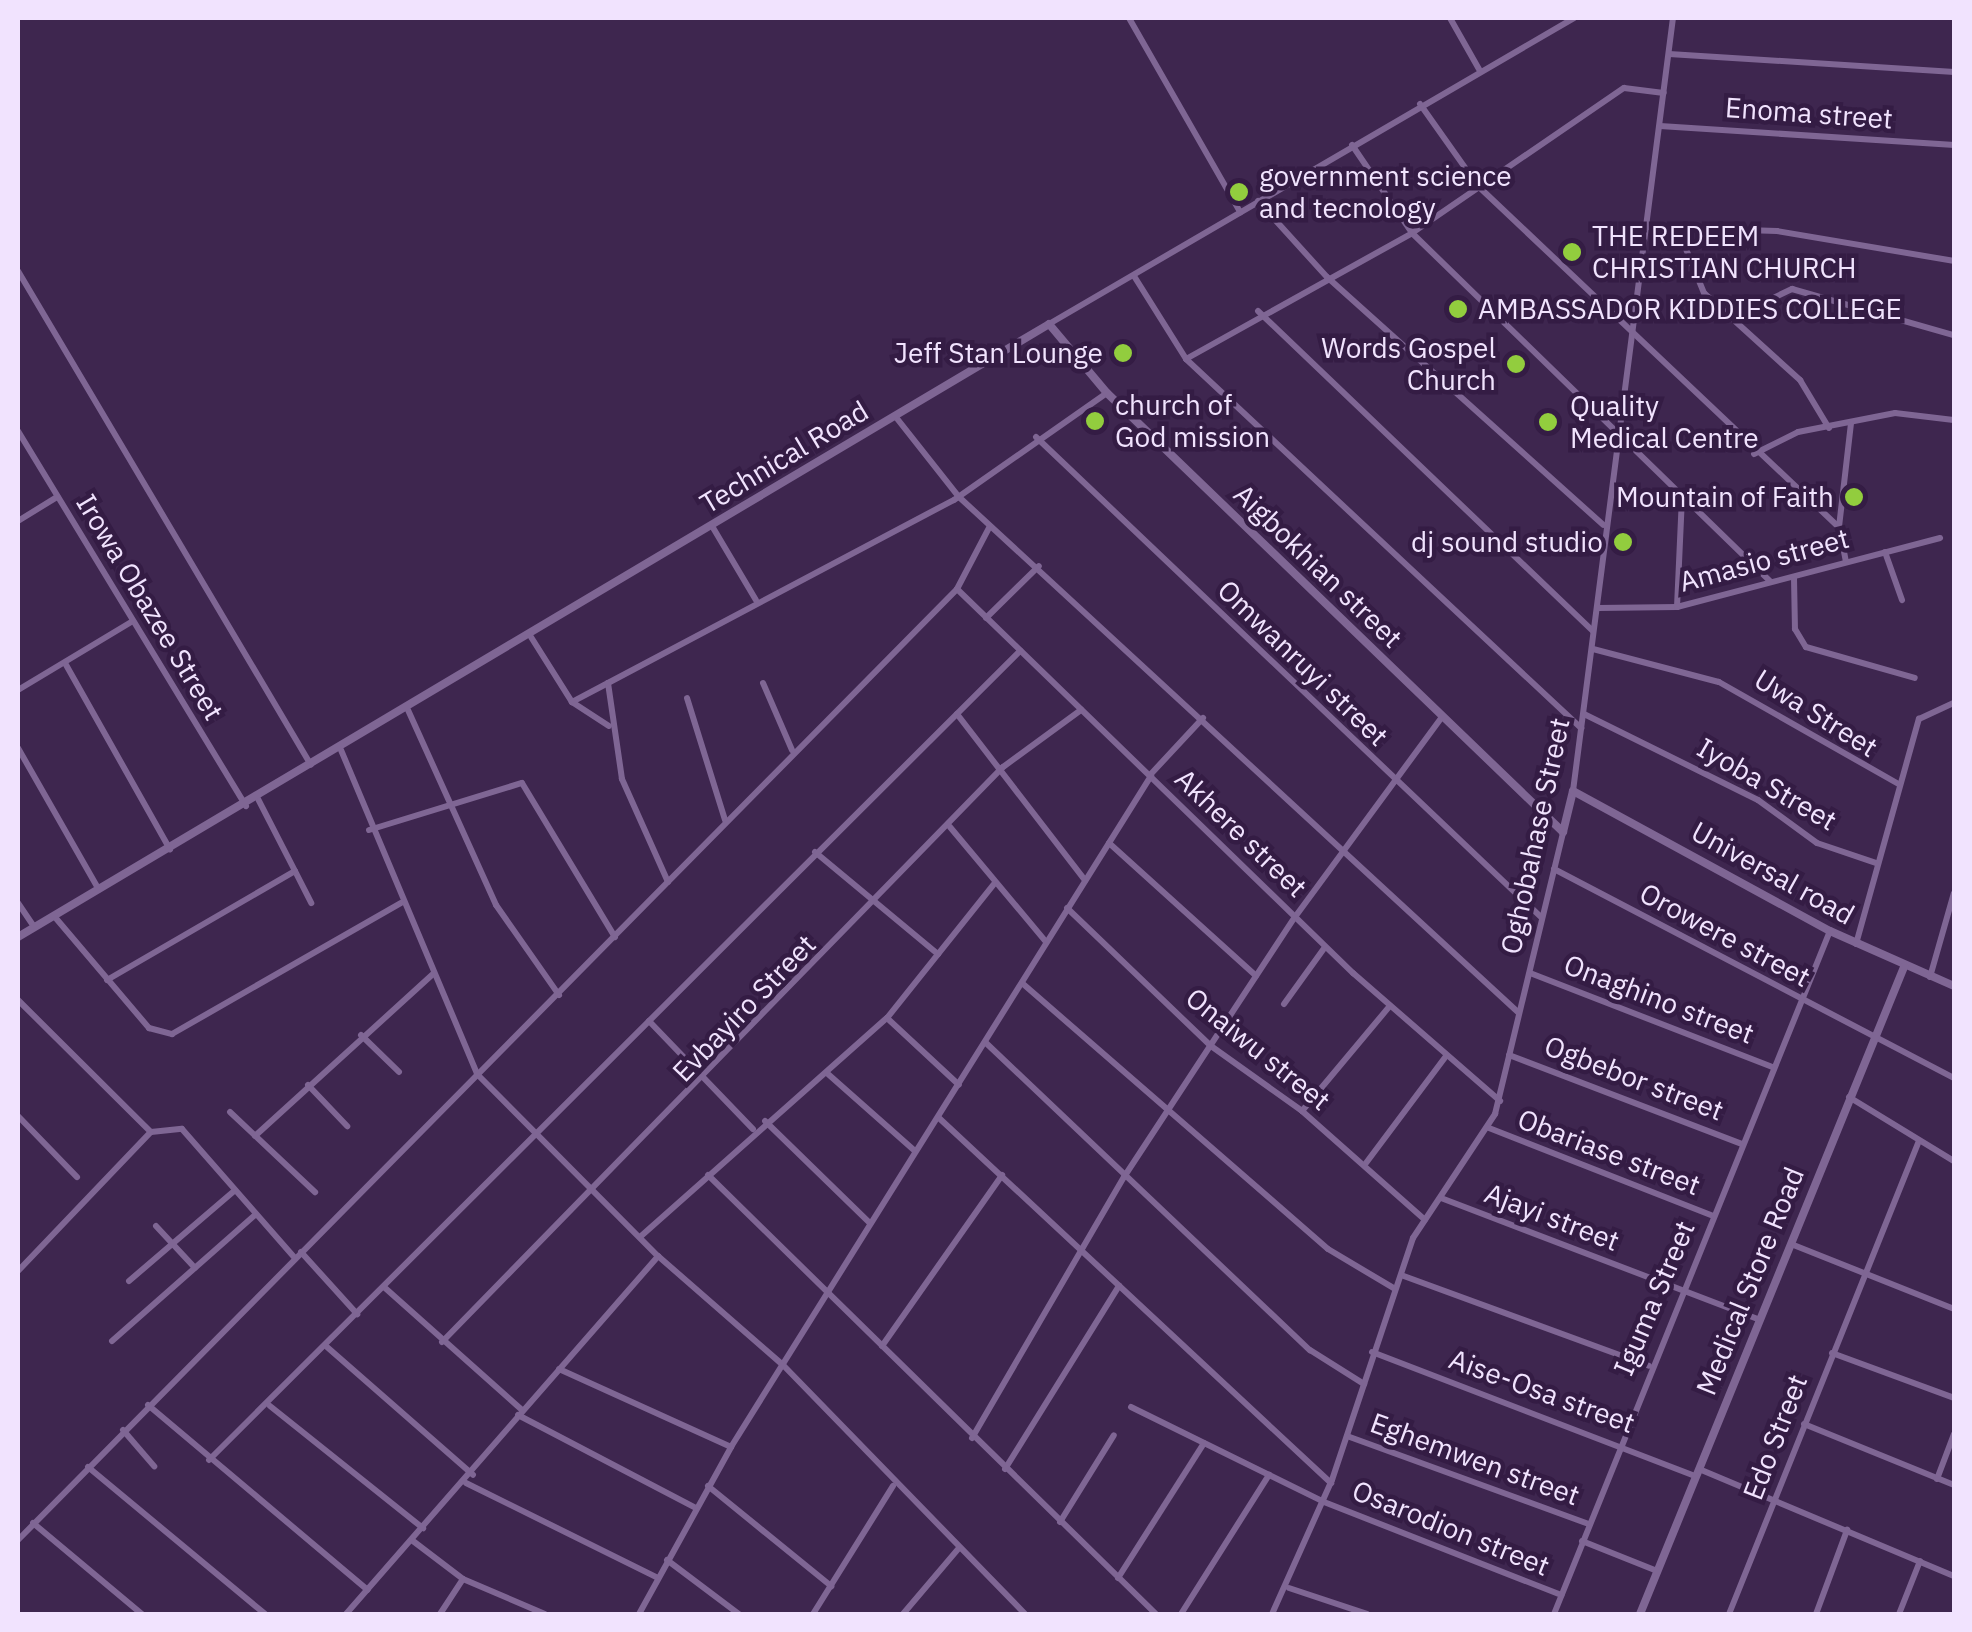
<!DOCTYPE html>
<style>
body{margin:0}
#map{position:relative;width:1972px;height:1632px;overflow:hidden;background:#3e264f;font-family:"IBM Plex Sans",sans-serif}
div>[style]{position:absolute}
.minor>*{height:6px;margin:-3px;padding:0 3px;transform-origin:3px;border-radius:3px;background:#7f6694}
.tertiary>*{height:8px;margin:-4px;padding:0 4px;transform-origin:4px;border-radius:4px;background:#7f6694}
.dots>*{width:28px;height:28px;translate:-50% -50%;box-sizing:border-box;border:5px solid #341c44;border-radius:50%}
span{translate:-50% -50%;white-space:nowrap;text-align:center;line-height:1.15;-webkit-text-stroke:9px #341c44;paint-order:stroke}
.street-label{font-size:28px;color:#f1e3fe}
.poi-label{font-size:28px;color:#f1e3fe}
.left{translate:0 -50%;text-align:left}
.right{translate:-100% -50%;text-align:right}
.frame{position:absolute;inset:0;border:20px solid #f1e3fe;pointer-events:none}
</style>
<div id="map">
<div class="minor">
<i style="left:1129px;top:18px;width:224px;rotate:60.2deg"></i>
<i style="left:1450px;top:18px;width:61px;rotate:60.5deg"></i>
<i style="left:1669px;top:54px;width:286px;rotate:3.6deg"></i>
<i style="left:1420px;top:104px;width:100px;rotate:54.7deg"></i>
<i style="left:1478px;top:186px;width:497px;rotate:43.4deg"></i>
<i style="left:1660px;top:126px;width:295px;rotate:3.7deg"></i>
<i style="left:1352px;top:145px;width:107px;rotate:55.7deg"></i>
<i style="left:1412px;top:233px;width:499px;rotate:44.2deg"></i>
<i style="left:1258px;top:201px;width:103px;rotate:47.8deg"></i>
<i style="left:1327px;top:277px;width:371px;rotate:41.9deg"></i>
<i style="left:1649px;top:227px;width:128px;rotate:1.8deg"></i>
<i style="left:1777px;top:231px;width:180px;rotate:9.6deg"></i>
<i style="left:1677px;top:227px;width:71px;rotate:67.8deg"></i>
<i style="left:1704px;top:293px;width:130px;rotate:42.2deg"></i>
<i style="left:1800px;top:380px;width:56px;rotate:58.9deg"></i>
<i style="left:18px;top:271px;width:574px;rotate:59.33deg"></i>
<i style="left:1134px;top:276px;width:98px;rotate:57.9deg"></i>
<i style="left:1186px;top:359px;width:541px;rotate:43.05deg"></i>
<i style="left:1258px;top:311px;width:463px;rotate:43.7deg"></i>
<i style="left:1731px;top:318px;width:68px;rotate:-25.4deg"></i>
<i style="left:1792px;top:289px;width:168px;rotate:15.9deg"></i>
<i style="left:1049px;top:324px;width:608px;rotate:-30.24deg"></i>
<i style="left:1186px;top:359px;width:259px;rotate:-29.1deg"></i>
<i style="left:1412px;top:233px;width:257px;rotate:-34.4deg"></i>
<i style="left:1624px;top:88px;width:40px;rotate:7.1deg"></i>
<i style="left:895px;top:416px;width:103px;rotate:51.7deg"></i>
<i style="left:959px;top:497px;width:761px;rotate:42.66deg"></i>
<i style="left:18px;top:431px;width:439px;rotate:58.7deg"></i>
<i style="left:1036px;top:437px;width:698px;rotate:43.55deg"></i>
<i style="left:1754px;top:454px;width:49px;rotate:-26.6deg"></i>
<i style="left:1798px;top:432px;width:99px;rotate:-11.1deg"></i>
<i style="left:1895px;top:413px;width:59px;rotate:6.8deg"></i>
<i style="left:18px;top:521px;width:46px;rotate:-31.6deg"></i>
<i style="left:712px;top:526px;width:86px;rotate:59.3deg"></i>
<i style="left:1885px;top:552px;width:51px;rotate:70.5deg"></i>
<i style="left:1846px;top:562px;width:36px;rotate:-101deg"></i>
<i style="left:1839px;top:527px;width:104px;rotate:-83.4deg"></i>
<i style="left:1794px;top:578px;width:51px;rotate:88.9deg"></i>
<i style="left:1795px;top:629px;width:21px;rotate:59deg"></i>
<i style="left:1806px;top:647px;width:113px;rotate:15.9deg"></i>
<i style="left:957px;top:589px;width:552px;rotate:44.12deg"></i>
<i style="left:1353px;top:973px;width:195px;rotate:41deg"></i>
<i style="left:1677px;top:607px;width:112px;rotate:-87.4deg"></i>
<i style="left:1598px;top:608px;width:79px;rotate:-0.7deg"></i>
<i style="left:1677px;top:607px;width:272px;rotate:-14.7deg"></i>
<i style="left:986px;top:618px;width:74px;rotate:-44.5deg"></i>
<i style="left:531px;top:637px;width:77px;rotate:57.8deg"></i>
<i style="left:1593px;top:649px;width:130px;rotate:14.7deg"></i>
<i style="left:1719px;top:682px;width:208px;rotate:29.6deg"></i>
<i style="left:65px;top:663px;width:214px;rotate:60.6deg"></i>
<i style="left:608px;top:683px;width:41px;rotate:152.2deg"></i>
<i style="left:572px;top:702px;width:44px;rotate:33deg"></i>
<i style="left:763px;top:683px;width:73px;rotate:66.6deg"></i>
<i style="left:18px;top:690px;width:134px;rotate:-31deg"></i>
<i style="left:687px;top:698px;width:128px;rotate:72.7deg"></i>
<i style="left:408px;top:710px;width:214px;rotate:65.7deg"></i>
<i style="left:496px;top:905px;width:110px;rotate:55deg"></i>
<i style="left:957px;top:714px;width:210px;rotate:52.4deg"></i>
<i style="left:1584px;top:714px;width:194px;rotate:26.3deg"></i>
<i style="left:1758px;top:800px;width:73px;rotate:36.1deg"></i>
<i style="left:1817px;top:843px;width:62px;rotate:18.7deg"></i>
<i style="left:18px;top:748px;width:163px;rotate:60.3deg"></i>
<i style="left:341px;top:750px;width:351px;rotate:67.2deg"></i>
<i style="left:477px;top:1074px;width:257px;rotate:45.2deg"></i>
<i style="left:1150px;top:775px;width:78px;rotate:-47.1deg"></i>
<i style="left:1573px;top:791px;width:779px;rotate:-82.63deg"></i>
<i style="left:950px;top:827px;width:150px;rotate:50.1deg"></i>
<i style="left:369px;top:830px;width:160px;rotate:-17.1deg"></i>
<i style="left:522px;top:783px;width:180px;rotate:58.9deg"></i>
<i style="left:1109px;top:843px;width:198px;rotate:42.1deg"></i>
<i style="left:815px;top:852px;width:160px;rotate:39.7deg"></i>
<i style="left:1554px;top:869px;width:451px;rotate:27.6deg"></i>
<i style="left:295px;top:871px;width:36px;rotate:63deg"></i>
<i style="left:668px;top:882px;width:113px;rotate:-114.1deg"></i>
<i style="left:622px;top:779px;width:97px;rotate:-98.3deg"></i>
<i style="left:608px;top:683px;width:391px;rotate:-27.9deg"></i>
<i style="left:954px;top:500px;width:187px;rotate:-35deg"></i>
<i style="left:18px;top:903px;width:29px;rotate:56deg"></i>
<i style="left:1067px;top:908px;width:199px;rotate:43.8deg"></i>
<i style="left:1211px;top:1046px;width:112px;rotate:35.5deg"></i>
<i style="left:1302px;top:1111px;width:164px;rotate:41.5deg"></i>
<i style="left:54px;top:916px;width:147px;rotate:49.7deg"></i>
<i style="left:149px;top:1028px;width:24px;rotate:15deg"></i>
<i style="left:172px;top:1034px;width:264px;rotate:-29.8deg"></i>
<i style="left:1856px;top:944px;width:234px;rotate:-74.4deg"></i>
<i style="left:1919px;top:719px;width:38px;rotate:-25deg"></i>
<i style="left:1530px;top:973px;width:260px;rotate:21.2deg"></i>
<i style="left:1930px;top:977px;width:87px;rotate:-74.1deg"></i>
<i style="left:107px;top:980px;width:217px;rotate:-30.1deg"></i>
<i style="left:295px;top:871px;width:81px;rotate:-117.2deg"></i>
<i style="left:1022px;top:983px;width:405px;rotate:41deg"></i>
<i style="left:1328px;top:1249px;width:78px;rotate:30.8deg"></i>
<i style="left:18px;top:1000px;width:187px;rotate:44.8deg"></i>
<i style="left:151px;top:1132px;width:31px;rotate:-6deg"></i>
<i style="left:182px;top:1129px;width:171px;rotate:48.8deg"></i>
<i style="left:1284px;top:1004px;width:70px;rotate:-54.3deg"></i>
<i style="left:887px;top:1018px;width:98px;rotate:42.9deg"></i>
<i style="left:649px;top:1021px;width:150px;rotate:46.1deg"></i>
<i style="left:361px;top:1035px;width:53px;rotate:44.2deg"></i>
<i style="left:985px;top:1042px;width:448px;rotate:43.5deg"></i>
<i style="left:1310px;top:1350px;width:64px;rotate:32.2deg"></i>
<i style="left:1509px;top:1055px;width:249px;rotate:20.9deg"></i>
<i style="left:828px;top:1074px;width:115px;rotate:41.5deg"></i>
<i style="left:308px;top:1085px;width:57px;rotate:46.4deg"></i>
<i style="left:1849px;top:1097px;width:123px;rotate:31.4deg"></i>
<i style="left:1302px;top:1111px;width:136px;rotate:-50.1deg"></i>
<i style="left:230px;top:1112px;width:117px;rotate:43.3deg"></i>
<i style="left:18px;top:1116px;width:85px;rotate:46deg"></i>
<i style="left:939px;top:1118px;width:536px;rotate:42.96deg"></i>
<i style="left:765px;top:1121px;width:146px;rotate:44.2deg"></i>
<i style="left:1489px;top:1128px;width:241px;rotate:21.4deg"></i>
<i style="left:255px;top:1136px;width:241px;rotate:-42.3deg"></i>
<i style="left:1366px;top:1163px;width:134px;rotate:-53.2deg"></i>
<i style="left:708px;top:1175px;width:627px;rotate:44.42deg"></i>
<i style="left:1441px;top:1198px;width:339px;rotate:20.9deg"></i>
<i style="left:156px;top:1226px;width:57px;rotate:47.1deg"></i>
<i style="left:640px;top:1237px;width:330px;rotate:-41.6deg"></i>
<i style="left:887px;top:1018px;width:171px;rotate:-51.4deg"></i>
<i style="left:1791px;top:1244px;width:175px;rotate:21.7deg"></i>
<i style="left:301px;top:1252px;width:84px;rotate:47.9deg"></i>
<i style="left:18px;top:1271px;width:192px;rotate:-46.3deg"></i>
<i style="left:1401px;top:1275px;width:264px;rotate:20.1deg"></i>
<i style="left:129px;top:1281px;width:138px;rotate:-40.6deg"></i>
<i style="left:384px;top:1287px;width:183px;rotate:41.7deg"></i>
<i style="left:112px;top:1341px;width:191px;rotate:-41.4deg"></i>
<i style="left:442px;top:1342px;width:803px;rotate:-45.71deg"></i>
<i style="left:1003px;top:767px;width:97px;rotate:-36.2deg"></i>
<i style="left:882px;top:1346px;width:209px;rotate:-54.9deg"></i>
<i style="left:327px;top:1347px;width:194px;rotate:41.2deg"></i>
<i style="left:1372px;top:1352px;width:346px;rotate:21deg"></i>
<i style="left:1832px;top:1353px;width:130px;rotate:20.2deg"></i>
<i style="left:559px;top:1369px;width:189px;rotate:24.4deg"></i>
<i style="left:148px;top:1405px;width:287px;rotate:40.1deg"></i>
<i style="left:270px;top:1406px;width:196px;rotate:38.6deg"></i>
<i style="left:1131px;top:1407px;width:215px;rotate:26.2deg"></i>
<i style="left:1324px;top:1502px;width:255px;rotate:21.4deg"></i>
<i style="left:518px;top:1415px;width:201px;rotate:27.6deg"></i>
<i style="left:1804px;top:1424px;width:162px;rotate:22.1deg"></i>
<i style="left:123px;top:1430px;width:48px;rotate:49.3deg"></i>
<i style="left:1347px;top:1436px;width:258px;rotate:20deg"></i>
<i style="left:972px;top:1438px;width:302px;rotate:-59.8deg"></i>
<i style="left:1124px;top:1177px;width:311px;rotate:-56.7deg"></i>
<i style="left:1295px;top:917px;width:247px;rotate:-53.7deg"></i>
<i style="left:209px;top:1460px;width:1146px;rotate:-44.93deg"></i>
<i style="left:88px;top:1467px;width:230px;rotate:39.7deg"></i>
<i style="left:1005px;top:1469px;width:216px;rotate:-58.1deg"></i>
<i style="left:1699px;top:1469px;width:277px;rotate:22.8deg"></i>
<i style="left:1937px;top:1479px;width:48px;rotate:-69.3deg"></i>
<i style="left:466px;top:1483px;width:214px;rotate:26.3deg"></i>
<i style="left:708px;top:1486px;width:159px;rotate:39.1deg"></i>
<i style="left:1060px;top:1522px;width:102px;rotate:-58.2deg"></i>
<i style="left:33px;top:1523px;width:142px;rotate:39.9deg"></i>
<i style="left:18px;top:1540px;width:1336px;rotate:-45.36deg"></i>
<i style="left:957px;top:589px;width:71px;rotate:-62.4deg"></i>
<i style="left:413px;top:1541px;width:63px;rotate:37.2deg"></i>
<i style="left:463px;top:1579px;width:89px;rotate:23.1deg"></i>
<i style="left:1582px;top:1541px;width:81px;rotate:21.8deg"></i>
<i style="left:667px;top:1560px;width:90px;rotate:36.9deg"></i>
<i style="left:1118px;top:1578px;width:160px;rotate:-57.5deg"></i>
<i style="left:1289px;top:1588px;width:82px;rotate:18.4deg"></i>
<i style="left:346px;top:1614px;width:475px;rotate:-48.9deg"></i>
<i style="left:658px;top:1256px;width:166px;rotate:41.1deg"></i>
<i style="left:783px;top:1365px;width:347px;rotate:45.8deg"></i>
<i style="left:440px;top:1614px;width:42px;rotate:-56.7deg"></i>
<i style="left:639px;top:1614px;width:191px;rotate:-61.1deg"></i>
<i style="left:731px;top:1447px;width:792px;rotate:-57.96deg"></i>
<i style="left:813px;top:1614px;width:151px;rotate:-58deg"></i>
<i style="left:903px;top:1614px;width:87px;rotate:-49.7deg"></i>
<i style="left:1181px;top:1614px;width:165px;rotate:-57.7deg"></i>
<i style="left:1272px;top:1614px;width:147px;rotate:-65.9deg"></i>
<i style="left:1332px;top:1480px;width:255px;rotate:-71.5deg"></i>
<i style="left:1413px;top:1238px;width:149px;rotate:-56.5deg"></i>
<i style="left:1495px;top:1114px;width:290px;rotate:-76.4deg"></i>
<i style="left:1554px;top:1614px;width:737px;rotate:-68deg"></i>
<i style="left:1729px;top:1614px;width:510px;rotate:-68.12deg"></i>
<i style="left:1816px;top:1614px;width:90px;rotate:-69.7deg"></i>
<i style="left:1899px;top:1614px;width:57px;rotate:-68.4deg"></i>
</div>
<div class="tertiary">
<i style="left:18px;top:937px;width:1199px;rotate:-30.73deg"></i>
<i style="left:1049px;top:324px;width:90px;rotate:50deg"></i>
<i style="left:1107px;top:393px;width:633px;rotate:43.91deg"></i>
<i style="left:1563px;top:832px;width:42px;rotate:-76.3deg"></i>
<i style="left:1573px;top:791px;width:293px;rotate:28.6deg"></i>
<i style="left:1830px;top:931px;width:136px;rotate:23.9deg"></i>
<i style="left:1640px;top:1614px;width:699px;rotate:-67.8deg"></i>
</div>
<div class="dots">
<i style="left:1239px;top:192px;background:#92cd3e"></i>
<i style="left:1572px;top:252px;background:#92cd3e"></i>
<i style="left:1458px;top:309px;background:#92cd3e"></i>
<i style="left:1123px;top:353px;background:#92cd3e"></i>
<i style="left:1516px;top:364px;background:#92cd3e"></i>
<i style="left:1095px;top:421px;background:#92cd3e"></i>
<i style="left:1548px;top:422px;background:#92cd3e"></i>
<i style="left:1854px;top:497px;background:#92cd3e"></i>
<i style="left:1623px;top:542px;background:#92cd3e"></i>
</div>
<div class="street-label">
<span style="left:1809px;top:113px;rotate:4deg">Enoma street</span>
<span style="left:784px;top:457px;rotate:-31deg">Technical Road</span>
<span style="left:1764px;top:560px;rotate:-15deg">Amasio street</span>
<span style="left:1318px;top:566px;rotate:44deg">Aigbokhian street</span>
<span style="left:150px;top:607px;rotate:59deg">Irowa Obazee Street</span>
<span style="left:1303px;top:663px;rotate:44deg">Omwanruyi street</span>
<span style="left:1816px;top:713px;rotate:32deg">Uwa Street</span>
<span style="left:1767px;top:784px;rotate:30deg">Iyoba Street</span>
<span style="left:1241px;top:833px;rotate:44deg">Akhere street</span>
<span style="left:1535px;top:836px;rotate:-78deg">Oghobahase Street</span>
<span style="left:1773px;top:873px;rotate:29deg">Universal road</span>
<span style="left:1725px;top:935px;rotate:28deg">Orowere street</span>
<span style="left:1659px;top:999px;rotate:21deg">Onaghino street</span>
<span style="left:744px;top:1008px;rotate:-46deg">Evbayiro Street</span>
<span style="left:1258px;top:1049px;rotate:39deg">Onaiwu street</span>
<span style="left:1634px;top:1078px;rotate:21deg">Ogbebor street</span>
<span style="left:1609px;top:1152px;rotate:21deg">Obariase street</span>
<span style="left:1552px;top:1217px;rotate:21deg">Ajayi street</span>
<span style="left:1750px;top:1281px;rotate:-68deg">Medical Store Road</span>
<span style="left:1654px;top:1298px;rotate:-67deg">Iguma Street</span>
<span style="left:1542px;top:1391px;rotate:20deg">Aise-Osa street</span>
<span style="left:1775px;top:1437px;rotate:-69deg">Edo Street</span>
<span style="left:1475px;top:1459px;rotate:20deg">Eghemwen street</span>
<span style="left:1451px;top:1528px;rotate:22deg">Osarodion street</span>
</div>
<div class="poi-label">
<span class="left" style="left:1259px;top:192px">government science<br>and tecnology</span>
<span class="left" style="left:1592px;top:252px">THE REDEEM<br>CHRISTIAN CHURCH</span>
<span class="left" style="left:1478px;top:309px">AMBASSADOR KIDDIES COLLEGE</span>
<span class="right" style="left:1496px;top:364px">Words Gospel<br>Church</span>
<span class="right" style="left:1103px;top:353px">Jeff Stan Lounge</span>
<span class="left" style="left:1115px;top:421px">church of<br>God mission</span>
<span class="left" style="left:1570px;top:422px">Quality<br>Medical Centre</span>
<span class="right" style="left:1834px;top:497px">Mountain of Faith</span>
<span class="right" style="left:1603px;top:542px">dj sound studio</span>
</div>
<div class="frame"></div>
</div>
